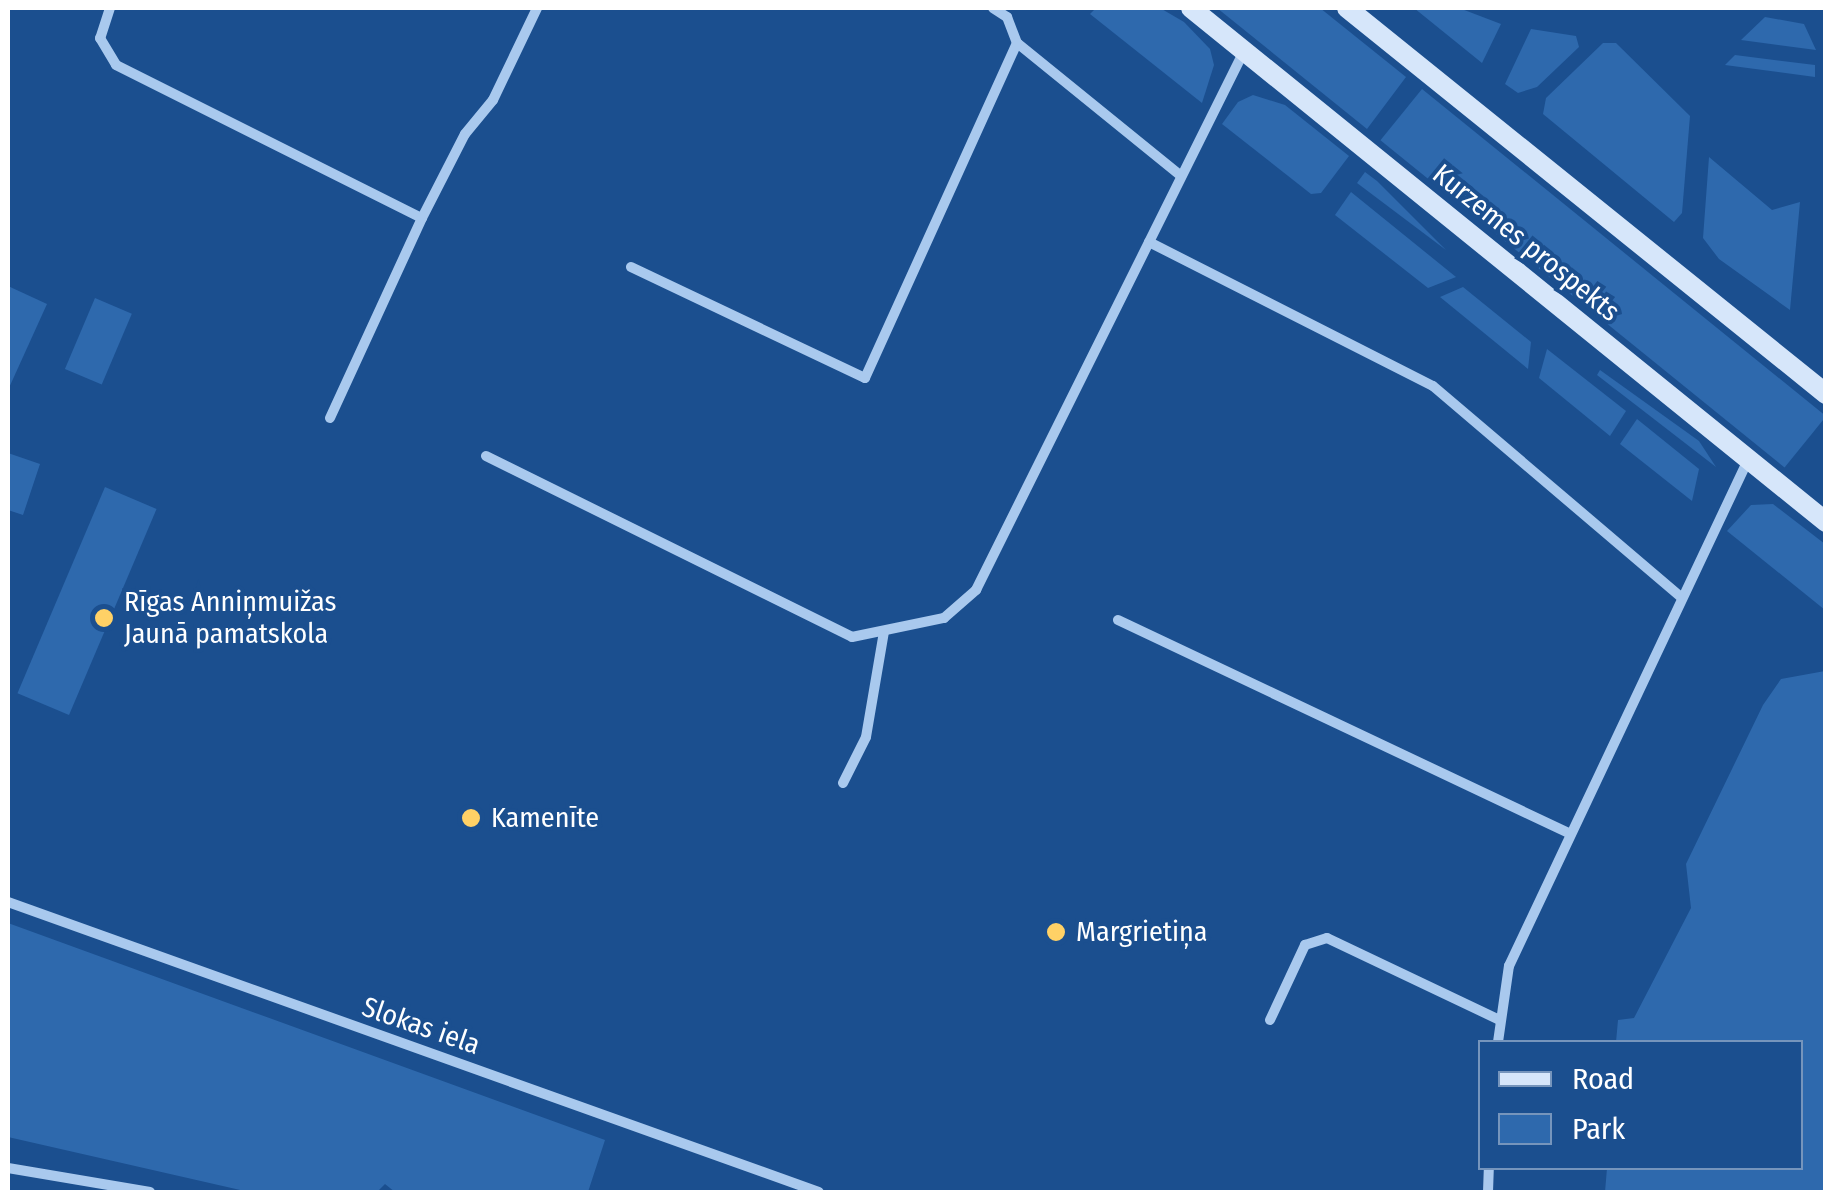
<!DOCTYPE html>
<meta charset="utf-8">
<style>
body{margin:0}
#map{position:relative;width:1833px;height:1200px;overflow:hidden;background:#1b4f8f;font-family:"Fira Sans Condensed",sans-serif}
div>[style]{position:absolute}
.green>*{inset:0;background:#2e69ad;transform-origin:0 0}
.street>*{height:10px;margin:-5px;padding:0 5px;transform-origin:5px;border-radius:5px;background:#a9c9ee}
.secondary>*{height:20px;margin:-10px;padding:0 10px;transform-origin:10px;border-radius:10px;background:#d6e6fa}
.dots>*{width:28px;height:28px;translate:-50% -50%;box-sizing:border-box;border:5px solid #1b4f8f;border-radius:50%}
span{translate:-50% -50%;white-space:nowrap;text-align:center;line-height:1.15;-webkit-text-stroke:8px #1b4f8f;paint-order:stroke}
.street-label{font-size:28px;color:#fff}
.poi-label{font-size:28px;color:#fff}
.left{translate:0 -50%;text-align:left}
.frame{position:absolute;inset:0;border:10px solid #fff;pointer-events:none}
.legend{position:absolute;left:1478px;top:1040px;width:325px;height:130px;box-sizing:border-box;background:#1b4f8f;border:2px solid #7695bc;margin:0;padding:12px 18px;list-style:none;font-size:30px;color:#fff}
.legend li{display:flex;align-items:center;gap:20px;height:50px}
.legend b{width:50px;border:2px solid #7695bc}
</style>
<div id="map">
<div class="green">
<i style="clip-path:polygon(1096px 8px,1160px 8px,1184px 22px,1210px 49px,1214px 65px,1202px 103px,1090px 14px)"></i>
<i style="clip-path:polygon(1217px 8px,1320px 8px,1406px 77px,1367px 129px)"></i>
<i style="clip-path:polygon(1414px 8px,1459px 8px,1501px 24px,1482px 63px)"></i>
<i style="clip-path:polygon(1765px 17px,1804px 24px,1816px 50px,1741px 40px)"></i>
<i style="clip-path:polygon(1531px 29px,1576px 36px,1579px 47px,1537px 87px,1518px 93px,1505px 84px)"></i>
<i style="clip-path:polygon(1603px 43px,1616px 43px,1690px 116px,1682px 213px,1674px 222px,1543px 114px,1546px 98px)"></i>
<i style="clip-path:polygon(1735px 55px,1815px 65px,1815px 77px,1725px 65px)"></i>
<i style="left:1422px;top:89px;width:520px;height:66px;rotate:39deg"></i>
<i style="clip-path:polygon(1253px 95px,1285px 105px,1349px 156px,1321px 193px,1311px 194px,1222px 124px,1238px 102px)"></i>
<i style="clip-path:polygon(1709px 157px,1772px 210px,1800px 202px,1790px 310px,1719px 259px,1703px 238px)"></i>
<i style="clip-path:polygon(1365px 172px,1377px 181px,1446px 250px,1357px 183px)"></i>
<i style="clip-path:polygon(1351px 192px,1456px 277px,1428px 288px,1335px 215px)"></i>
<i style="clip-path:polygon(8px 286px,47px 304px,8px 390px)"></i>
<i style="clip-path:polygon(1463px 287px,1531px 342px,1528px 369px,1440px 297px)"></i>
<i style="left:95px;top:298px;width:40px;height:77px;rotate:23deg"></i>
<i style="clip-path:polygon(1547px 349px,1626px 411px,1610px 436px,1539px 378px)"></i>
<i style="clip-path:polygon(1600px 370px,1699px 441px,1716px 467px,1597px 375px)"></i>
<i style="clip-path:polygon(1637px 419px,1699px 469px,1692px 501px,1620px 444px)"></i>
<i style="clip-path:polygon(8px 453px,40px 464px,23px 515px,8px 510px)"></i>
<i style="left:105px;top:487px;width:56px;height:224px;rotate:23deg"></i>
<i style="clip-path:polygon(1773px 504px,1825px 544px,1825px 610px,1727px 531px,1751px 505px)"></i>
<i style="clip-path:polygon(1825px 671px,1825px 1192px,1605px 1192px,1607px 1168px,1800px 1168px,1800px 1042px,1616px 1042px,1618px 1020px,1634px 1018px,1691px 908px,1686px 864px,1763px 705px,1781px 679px)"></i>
<i style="clip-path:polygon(8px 923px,605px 1140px,588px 1192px,395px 1192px,385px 1184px,377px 1192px,249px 1192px,8px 1137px)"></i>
</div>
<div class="street">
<i style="left:110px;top:8px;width:32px;rotate:108deg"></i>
<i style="left:100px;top:38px;width:31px;rotate:59deg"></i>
<i style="left:116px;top:65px;width:342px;rotate:26.6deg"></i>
<i style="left:422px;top:218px;width:94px;rotate:-62.9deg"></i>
<i style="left:465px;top:134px;width:44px;rotate:-50.5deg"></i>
<i style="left:493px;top:100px;width:102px;rotate:-64.4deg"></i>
<i style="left:993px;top:8px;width:17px;rotate:33deg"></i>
<i style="left:1007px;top:17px;width:28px;rotate:69deg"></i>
<i style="left:1017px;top:43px;width:211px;rotate:39deg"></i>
<i style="left:1149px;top:242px;width:318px;rotate:26.9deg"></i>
<i style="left:1433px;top:386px;width:324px;rotate:40.4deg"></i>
<i style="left:631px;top:267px;width:259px;rotate:25.4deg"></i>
<i style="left:865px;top:378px;width:368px;rotate:-65.6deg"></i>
<i style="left:330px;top:418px;width:220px;rotate:-65.3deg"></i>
<i style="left:486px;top:456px;width:408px;rotate:26.3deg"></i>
<i style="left:852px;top:637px;width:94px;rotate:-11.7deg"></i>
<i style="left:944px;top:618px;width:43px;rotate:-41.2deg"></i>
<i style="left:976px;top:590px;width:602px;rotate:-63.56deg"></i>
<i style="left:1118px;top:620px;width:499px;rotate:25.3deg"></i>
<i style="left:843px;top:783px;width:51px;rotate:-63.4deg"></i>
<i style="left:866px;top:737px;width:107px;rotate:-80.3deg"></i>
<i style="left:8px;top:902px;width:861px;rotate:19.68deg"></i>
<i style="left:1270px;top:1020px;width:83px;rotate:-65deg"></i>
<i style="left:1305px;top:945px;width:23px;rotate:-18deg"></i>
<i style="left:1327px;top:938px;width:191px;rotate:25.4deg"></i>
<i style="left:1498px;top:1042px;width:77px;rotate:-81.8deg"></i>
<i style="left:1509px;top:966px;width:560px;rotate:-64.72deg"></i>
<i style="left:8px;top:1168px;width:144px;rotate:9.6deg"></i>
<i style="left:1488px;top:1192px;width:24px;rotate:-88deg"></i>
</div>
<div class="secondary">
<i style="left:1191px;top:8px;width:817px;rotate:38.99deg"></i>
<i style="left:1347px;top:8px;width:615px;rotate:38.86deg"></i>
</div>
<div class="dots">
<i style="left:104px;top:618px;background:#ffd166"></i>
<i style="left:471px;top:818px;background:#ffd166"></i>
<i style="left:1056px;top:932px;background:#ffd166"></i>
</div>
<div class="street-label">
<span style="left:1526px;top:243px;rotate:39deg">Kurzemes prospekts</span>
<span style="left:421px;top:1026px;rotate:19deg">Slokas iela</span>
</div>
<div class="poi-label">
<span class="left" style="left:124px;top:618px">Rīgas Anniņmuižas<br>Jaunā pamatskola</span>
<span class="left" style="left:491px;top:818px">Kamenīte</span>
<span class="left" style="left:1076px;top:932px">Margrietiņa</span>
</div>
<div class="frame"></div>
<ul class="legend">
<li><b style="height:12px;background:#d6e6fa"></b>Road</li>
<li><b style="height:28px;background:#2e69ad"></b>Park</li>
</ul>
</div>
